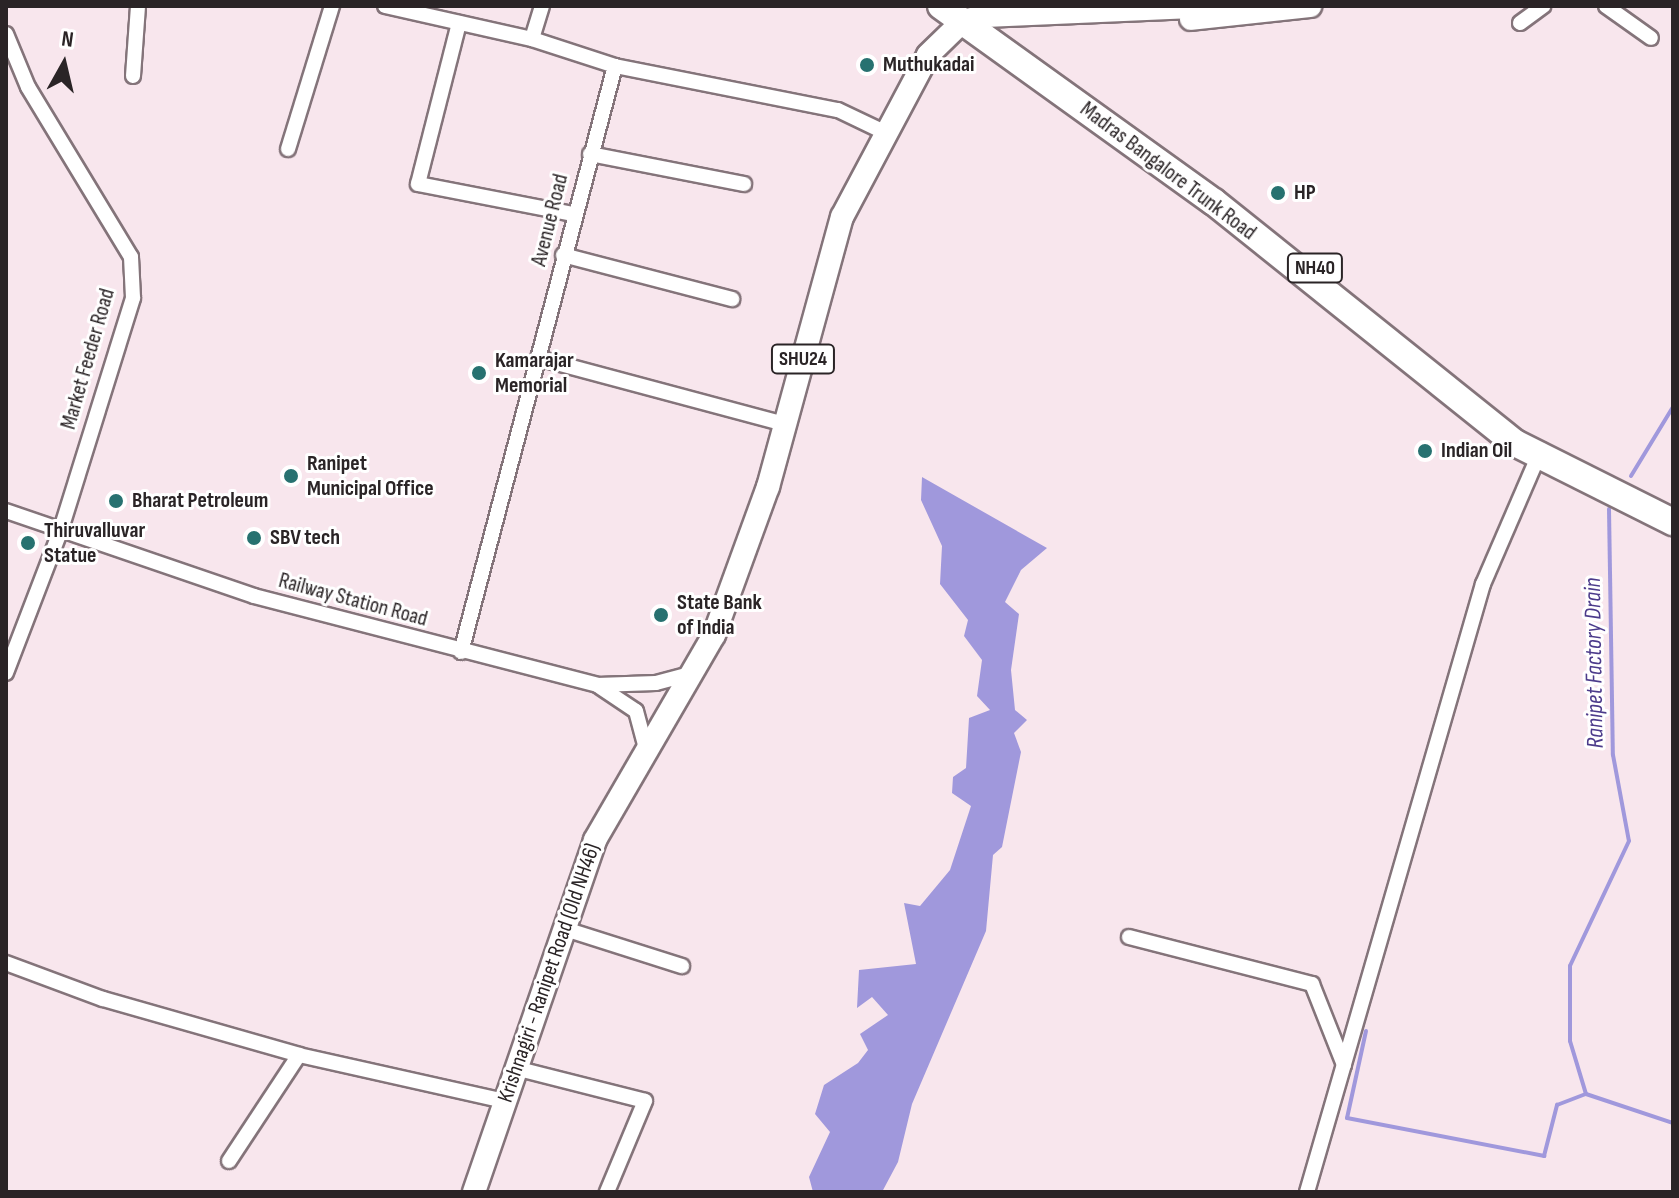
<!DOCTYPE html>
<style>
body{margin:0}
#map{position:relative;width:1679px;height:1198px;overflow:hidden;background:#f8e6ed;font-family:"Sofia Sans Condensed",sans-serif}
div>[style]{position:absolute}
.water>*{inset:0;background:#a098dc}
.stream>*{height:4px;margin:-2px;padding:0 2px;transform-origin:2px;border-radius:2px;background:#a098dc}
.roads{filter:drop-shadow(2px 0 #84747a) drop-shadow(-2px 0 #84747a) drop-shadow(0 2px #84747a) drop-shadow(0 -2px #84747a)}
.street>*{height:14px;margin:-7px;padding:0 7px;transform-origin:7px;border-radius:7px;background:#fff}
.primary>*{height:22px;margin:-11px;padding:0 11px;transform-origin:11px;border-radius:11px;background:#fff}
.highway>*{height:26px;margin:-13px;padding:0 13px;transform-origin:13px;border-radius:13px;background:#fff}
.dots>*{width:22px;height:22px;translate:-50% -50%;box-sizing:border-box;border:4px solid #fff;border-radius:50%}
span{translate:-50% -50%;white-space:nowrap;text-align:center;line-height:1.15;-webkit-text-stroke:6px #fff;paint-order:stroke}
.shield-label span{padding:2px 6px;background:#fff;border:2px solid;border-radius:6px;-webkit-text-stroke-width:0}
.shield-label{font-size:20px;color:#2a2426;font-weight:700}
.poi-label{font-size:22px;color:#2a2426;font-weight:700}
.left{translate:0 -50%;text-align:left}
.street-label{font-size:22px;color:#2a2426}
.water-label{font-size:24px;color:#4c3b8b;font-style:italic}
.frame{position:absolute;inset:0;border:8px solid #2a2426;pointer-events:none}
.north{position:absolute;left:24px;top:24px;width:80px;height:80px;-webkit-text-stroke:6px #fff;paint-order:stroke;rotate:8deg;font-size:22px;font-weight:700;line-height:32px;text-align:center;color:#2a2426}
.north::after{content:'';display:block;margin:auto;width:28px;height:36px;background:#2a2426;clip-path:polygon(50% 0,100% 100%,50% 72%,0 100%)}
</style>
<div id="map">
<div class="water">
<i style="clip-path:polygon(922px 477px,1047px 548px,1021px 570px,1005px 602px,1019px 614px,1011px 670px,1015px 710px,1027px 720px,1014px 733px,1021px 752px,1002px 847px,993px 855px,986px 931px,912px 1104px,898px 1162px,882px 1192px,813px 1192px,809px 1177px,830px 1132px,815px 1114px,824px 1085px,858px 1063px,868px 1050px,860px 1034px,888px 1015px,872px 997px,857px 1008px,859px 970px,916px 964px,904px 903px,920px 906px,950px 870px,971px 806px,952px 793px,953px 777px,966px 768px,969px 718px,990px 710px,977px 696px,982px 660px,964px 636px,968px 620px,940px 584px,942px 546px,921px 500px)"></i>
</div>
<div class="stream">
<i style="left:1631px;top:476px;width:81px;rotate:-58.7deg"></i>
<i style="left:1609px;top:509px;width:246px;rotate:89.1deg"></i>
<i style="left:1613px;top:755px;width:87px;rotate:79.5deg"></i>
<i style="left:1629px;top:841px;width:138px;rotate:115.3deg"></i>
<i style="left:1570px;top:966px;width:75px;rotate:90deg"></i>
<i style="left:1570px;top:1041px;width:55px;rotate:73.2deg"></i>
<i style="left:1586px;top:1094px;width:92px;rotate:18.4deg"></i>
<i style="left:1366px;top:1031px;width:89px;rotate:102.3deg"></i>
<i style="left:1347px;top:1118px;width:201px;rotate:10.9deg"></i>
<i style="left:1544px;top:1156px;width:53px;rotate:-75.7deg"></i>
<i style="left:1557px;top:1105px;width:30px;rotate:-21deg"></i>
</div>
<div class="roads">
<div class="street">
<i style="left:385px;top:6px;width:151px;rotate:12.7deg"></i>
<i style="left:542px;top:6px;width:34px;rotate:107deg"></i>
<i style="left:532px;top:39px;width:87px;rotate:18deg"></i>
<i style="left:1606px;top:6px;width:55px;rotate:35.4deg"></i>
<i style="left:459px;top:23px;width:166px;rotate:104.3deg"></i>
<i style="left:418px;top:184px;width:158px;rotate:11deg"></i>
<i style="left:1520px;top:23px;width:29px;rotate:-36deg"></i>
<i style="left:6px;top:34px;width:57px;rotate:67.5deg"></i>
<i style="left:28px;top:87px;width:199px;rotate:58.8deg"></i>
<i style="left:131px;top:257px;width:41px;rotate:87.2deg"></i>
<i style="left:133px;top:298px;width:245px;rotate:107.3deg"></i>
<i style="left:60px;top:532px;width:151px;rotate:111deg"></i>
<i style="left:133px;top:76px;width:70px;rotate:-85.9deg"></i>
<i style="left:288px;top:149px;width:150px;rotate:-72.9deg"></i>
<i style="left:590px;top:154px;width:157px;rotate:11deg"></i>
<i style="left:563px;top:255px;width:175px;rotate:14.6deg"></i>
<i style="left:538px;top:358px;width:256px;rotate:15deg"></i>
<i style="left:6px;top:511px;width:262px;rotate:18.9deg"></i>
<i style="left:254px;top:596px;width:354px;rotate:14.5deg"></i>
<i style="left:597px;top:685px;width:59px;rotate:-1.9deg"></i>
<i style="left:656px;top:683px;width:35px;rotate:-15deg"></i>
<i style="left:461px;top:652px;width:606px;rotate:-75.28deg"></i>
<i style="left:615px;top:66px;width:227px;rotate:11.2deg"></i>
<i style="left:838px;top:110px;width:49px;rotate:25.5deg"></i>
<i style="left:600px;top:687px;width:43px;rotate:33.7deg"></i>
<i style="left:636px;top:711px;width:34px;rotate:75deg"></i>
<i style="left:562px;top:928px;width:126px;rotate:17.6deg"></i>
<i style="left:1129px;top:937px;width:189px;rotate:14.4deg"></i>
<i style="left:1312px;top:984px;width:87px;rotate:68.4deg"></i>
<i style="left:6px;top:963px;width:103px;rotate:20.4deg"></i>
<i style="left:103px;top:999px;width:204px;rotate:15.9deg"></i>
<i style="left:299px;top:1055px;width:210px;rotate:12.6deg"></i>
<i style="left:515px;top:1068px;width:134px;rotate:14.2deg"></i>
<i style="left:645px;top:1101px;width:99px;rotate:112.7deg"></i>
<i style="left:229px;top:1161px;width:127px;rotate:-56.6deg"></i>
<i style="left:1307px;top:1192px;width:633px;rotate:-73.86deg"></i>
<i style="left:1483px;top:584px;width:146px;rotate:-66.6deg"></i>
</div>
<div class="primary">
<i style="left:1191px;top:19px;width:120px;rotate:-6.2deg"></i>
<i style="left:474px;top:1192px;width:372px;rotate:-71deg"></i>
<i style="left:595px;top:840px;width:237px;rotate:-59.9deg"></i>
<i style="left:714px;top:635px;width:158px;rotate:-70deg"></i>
<i style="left:768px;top:487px;width:280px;rotate:-74.7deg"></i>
<i style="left:842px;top:217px;width:183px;rotate:-62deg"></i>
<i style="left:928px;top:55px;width:49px;rotate:-44.2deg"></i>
<i style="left:963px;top:21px;width:23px;rotate:-13deg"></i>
<i style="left:985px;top:16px;width:225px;rotate:-2.5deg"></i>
</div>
<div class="highway">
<i style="left:941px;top:6px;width:336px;rotate:35.7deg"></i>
<i style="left:1214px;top:202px;width:386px;rotate:38.7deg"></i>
<i style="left:1515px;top:443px;width:177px;rotate:26.6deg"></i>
</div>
</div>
<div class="dots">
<i style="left:867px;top:65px;background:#277170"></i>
<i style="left:1278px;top:193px;background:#277170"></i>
<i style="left:479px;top:373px;background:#277170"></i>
<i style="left:1425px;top:451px;background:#277170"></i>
<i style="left:291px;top:476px;background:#277170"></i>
<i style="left:116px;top:501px;background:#277170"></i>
<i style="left:254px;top:538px;background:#277170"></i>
<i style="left:28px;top:543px;background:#277170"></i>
<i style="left:661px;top:615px;background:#277170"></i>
</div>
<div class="shield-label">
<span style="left:1315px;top:268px">NH40</span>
<span style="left:803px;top:359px">SHU24</span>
</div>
<div class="poi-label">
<span class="left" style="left:883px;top:65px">Muthukadai</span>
<span class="left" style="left:1294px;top:193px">HP</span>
<span class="left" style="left:495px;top:373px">Kamarajar<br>Memorial</span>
<span class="left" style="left:1441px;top:451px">Indian Oil</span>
<span class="left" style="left:307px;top:476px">Ranipet<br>Municipal Office</span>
<span class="left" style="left:132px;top:501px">Bharat Petroleum</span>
<span class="left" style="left:44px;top:543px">Thiruvalluvar<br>Statue</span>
<span class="left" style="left:270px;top:538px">SBV tech</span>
<span class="left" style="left:677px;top:615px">State Bank<br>of India</span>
</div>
<div class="street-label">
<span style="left:1168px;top:171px;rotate:37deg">Madras Bangalore Trunk Road</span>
<span style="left:550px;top:220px;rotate:-76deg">Avenue Road</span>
<span style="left:88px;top:359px;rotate:-74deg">Market Feeder Road</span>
<span style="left:353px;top:600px;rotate:15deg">Railway Station Road</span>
<span style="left:549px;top:973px;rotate:-71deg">Krishnagiri - Ranipet Road (Old NH46)</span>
</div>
<div class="water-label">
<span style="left:1594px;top:663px;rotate:-91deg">Ranipet Factory Drain</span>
</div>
<div class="frame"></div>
<div class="north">N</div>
</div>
